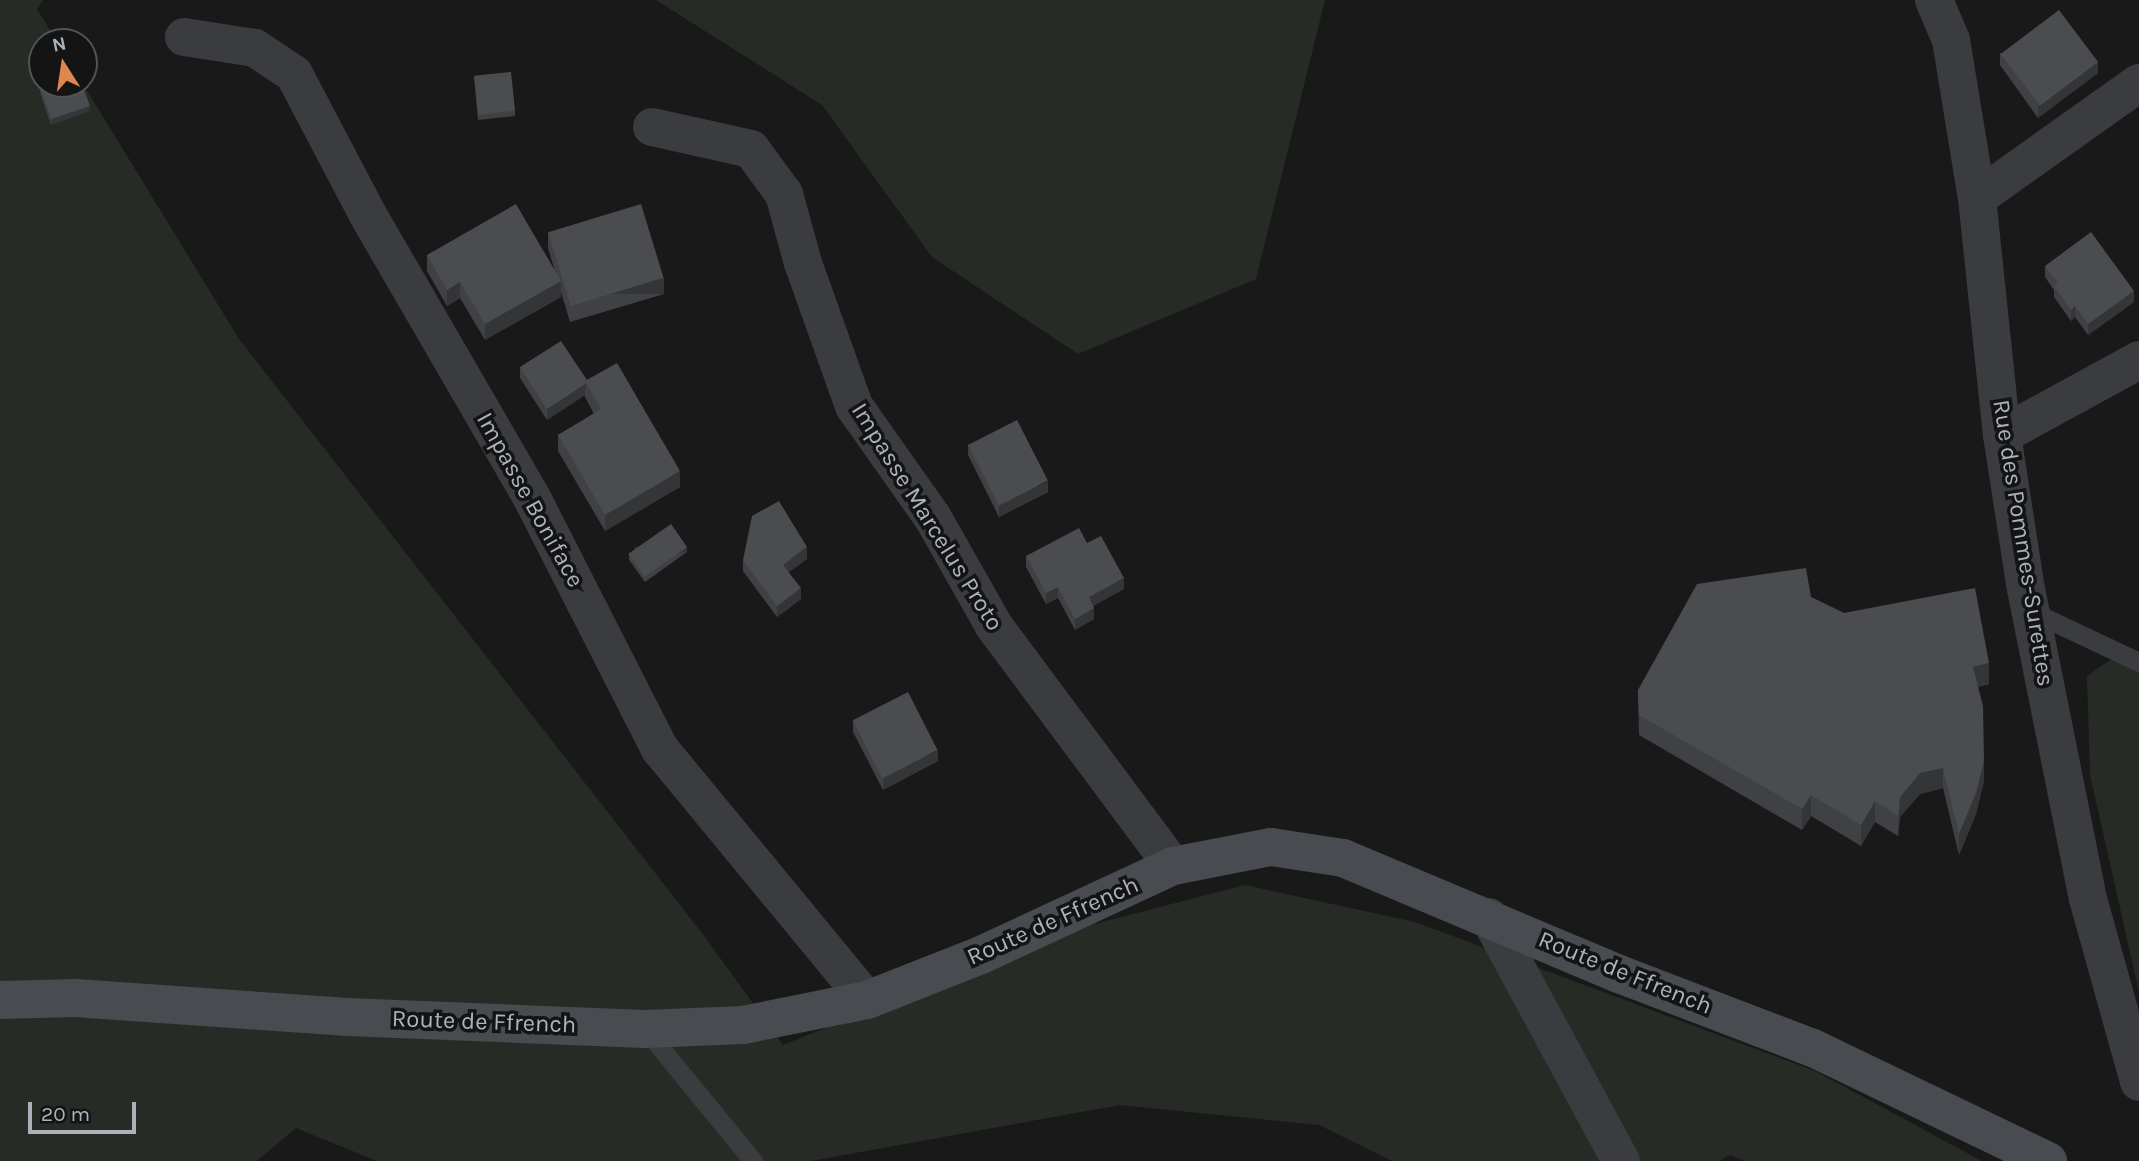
<!DOCTYPE html>
<style>
body{margin:0}
#map{position:relative;width:2139px;height:1161px;overflow:hidden;background:#19191a;font-family:Karla,sans-serif}
div>[style]{position:absolute}
.green>*{inset:0;background:#262c25}
.service>*{height:19px;margin:-9.5px;padding:0 9.5px;transform-origin:9.5px;border-radius:9.5px;background:#3a3c3f}
.minor>*{height:38px;margin:-19px;padding:0 19px;transform-origin:19px;border-radius:19px;background:#3a3c3f}
.secondary>*{height:38px;margin:-19px;padding:0 19px;transform-origin:19px;border-radius:19px;background:#484b4f}
.wall>*{inset:0;background:#404144}
.shaded-wall>*{inset:0;background:#343537;transform-origin:0 0}
.building>*{inset:0;background:#4b4c4f;transform-origin:0 0}
span{translate:-50% -50%;white-space:nowrap;text-align:center;line-height:1.15;-webkit-text-stroke:7px #141415;paint-order:stroke}
.street-label{font-size:24px;color:#acb3b8}
.north{position:absolute;left:28px;top:28px;width:70px;height:70px;box-sizing:border-box;background:#141415;border:2px solid #515456;border-radius:50%;rotate:348deg;font-size:19px;font-weight:700;line-height:28px;text-align:center;color:#acb3b8}
.north::after{content:'';display:block;margin:auto;width:24px;height:32px;background:#dd874d;clip-path:polygon(50% 0,100% 100%,50% 72%,0 100%)}
.scale{position:absolute;left:28px;top:1102px;width:108px;height:32px;box-sizing:border-box;border:4px solid #acb3b8;border-top:0;padding-left:9px;font-size:21px;line-height:24px;white-space:nowrap;color:#acb3b8;-webkit-text-stroke:5px #141415;paint-order:stroke}
</style>
<div id="map">
<div class="green">
<i style="clip-path:polygon(0 0,43px 0,37px 9px,57px 42px,42px 42px,42px 84px,83px 84px,239px 339px,705px 937px,783px 1045px,1071px 930px,1245px 885px,1415px 922px,1815px 1071px,1982px 1161px,1744px 1161px,1730px 1155px,1719px 1161px,1392px 1161px,1319px 1125px,1120px 1105px,811px 1161px,377px 1161px,296px 1128px,257px 1161px,0 1161px)"></i>
<i style="clip-path:polygon(656px 0,1325px 0,1256px 279px,1078px 354px,932px 257px,822px 105px)"></i>
<i style="clip-path:polygon(2110px 660px,2128px 660px,2139px 666px,2139px 992px,2090px 775px,2087px 676px)"></i>
</div>
<div class="service">
<i style="left:2031px;top:611px;width:119px;rotate:25.3deg"></i>
<i style="left:645px;top:1029px;width:171px;rotate:50.7deg"></i>
</div>
<div class="minor">
<i style="left:1934px;top:0;width:43px;rotate:67deg"></i>
<i style="left:1951px;top:40px;width:160px;rotate:80.7deg"></i>
<i style="left:1977px;top:198px;width:238px;rotate:84deg"></i>
<i style="left:2002px;top:435px;width:151px;rotate:81.2deg"></i>
<i style="left:2025px;top:584px;width:321px;rotate:78.7deg"></i>
<i style="left:2088px;top:899px;width:190px;rotate:74.4deg"></i>
<i style="left:184px;top:37px;width:72px;rotate:8.8deg"></i>
<i style="left:255px;top:48px;width:47px;rotate:33.7deg"></i>
<i style="left:294px;top:74px;width:159px;rotate:62.3deg"></i>
<i style="left:368px;top:215px;width:327px;rotate:59.9deg"></i>
<i style="left:532px;top:498px;width:282px;rotate:63deg"></i>
<i style="left:660px;top:749px;width:325px;rotate:50.5deg"></i>
<i style="left:652px;top:127px;width:101px;rotate:12.5deg"></i>
<i style="left:751px;top:149px;width:56px;rotate:53.7deg"></i>
<i style="left:784px;top:194px;width:72px;rotate:74.6deg"></i>
<i style="left:803px;top:263px;width:152px;rotate:70.4deg"></i>
<i style="left:854px;top:406px;width:137px;rotate:54.8deg"></i>
<i style="left:933px;top:518px;width:124px;rotate:60.5deg"></i>
<i style="left:994px;top:626px;width:299px;rotate:53.3deg"></i>
<i style="left:1977px;top:198px;width:199px;rotate:-35.4deg"></i>
<i style="left:2002px;top:435px;width:156px;rotate:-28.7deg"></i>
<i style="left:1489px;top:917px;width:277px;rotate:61.6deg"></i>
</div>
<div class="secondary">
<i style="left:0;top:1000px;width:75px;rotate:-1.5deg"></i>
<i style="left:75px;top:998px;width:273px;rotate:4deg"></i>
<i style="left:347px;top:1017px;width:298px;rotate:2.3deg"></i>
<i style="left:645px;top:1029px;width:98px;rotate:-2.3deg"></i>
<i style="left:743px;top:1025px;width:126px;rotate:-11.4deg"></i>
<i style="left:867px;top:1000px;width:123px;rotate:-21.5deg"></i>
<i style="left:981px;top:955px;width:212px;rotate:-24.9deg"></i>
<i style="left:1173px;top:866px;width:100px;rotate:-11deg"></i>
<i style="left:1271px;top:847px;width:73px;rotate:8.7deg"></i>
<i style="left:1343px;top:858px;width:299px;rotate:22.8deg"></i>
<i style="left:1619px;top:974px;width:208px;rotate:20.9deg"></i>
<i style="left:1813px;top:1048px;width:261px;rotate:25.7deg"></i>
</div>
<div class="wall">
<i style="clip-path:polygon(2000px 53px,2098px 73px,2038px 118px,2000px 65px)"></i>
<i style="clip-path:polygon(474px 77px,515px 111px,515px 116px,478px 120px)"></i>
<i style="clip-path:polygon(40px 87px,90px 111px,51px 125px,40px 92px)"></i>
<i style="clip-path:polygon(548px 232px,664px 294px,570px 322px,561px 292px,561px 297px,485px 340px,460px 298px,447px 306px,427px 271px,427px 255px,554px 268px,548px 248px)"></i>
<i style="clip-path:polygon(2045px 266px,2134px 302px,2088px 335px,2075px 317px,2071px 321px,2054px 297px,2054px 290px,2045px 277px)"></i>
<i style="clip-path:polygon(520px 367px,587px 380px,680px 487px,605px 531px,558px 451px,558px 435px,594px 414px,585px 397px,585px 395px,547px 420px,520px 378px)"></i>
<i style="clip-path:polygon(968px 444px,1048px 492px,999px 517px,968px 455px)"></i>
<i style="clip-path:polygon(1087px 543px,1124px 589px,1093px 606px,1094px 619px,1075px 630px,1058px 598px,1046px 604px,1026px 567px,1026px 556px)"></i>
<i style="clip-path:polygon(687px 552px,645px 582px,629px 560px,629px 554px)"></i>
<i style="clip-path:polygon(807px 559px,789px 572px,801px 599px,777px 617px,743px 571px,743px 560px)"></i>
<i style="clip-path:polygon(1811px 597px,1989px 684px,1978px 687px,1984px 781px,1976px 814px,1959px 855px,1943px 788px,1920px 794px,1900px 817px,1898px 836px,1875px 822px,1861px 846px,1811px 816px,1802px 830px,1639px 735px,1638px 690px)"></i>
<i style="clip-path:polygon(853px 721px,938px 761px,883px 790px,853px 732px)"></i>
</div>
<div class="shaded-wall">
<i style="clip-path:polygon(2098px 62px,2098px 73px,2038px 118px,2038px 106px)"></i>
<i style="clip-path:polygon(90px 106px,90px 111px,51px 125px,51px 119px)"></i>
<i style="left:664px;top:278px;width:16px;height:98px;rotate:90deg"></i>
<i style="clip-path:polygon(561px 281px,561px 297px,485px 340px,485px 324px)"></i>
<i style="clip-path:polygon(460px 282px,460px 298px,447px 306px,447px 290px)"></i>
<i style="clip-path:polygon(2134px 291px,2134px 302px,2088px 335px,2088px 324px)"></i>
<i style="clip-path:polygon(2075px 306px,2075px 317px,2071px 321px,2071px 310px)"></i>
<i style="clip-path:polygon(585px 384px,585px 395px,547px 420px,547px 409px)"></i>
<i style="clip-path:polygon(680px 471px,680px 487px,605px 531px,605px 515px)"></i>
<i style="clip-path:polygon(1048px 481px,1048px 492px,999px 517px,999px 506px)"></i>
<i style="left:687px;top:547px;width:5px;height:52px;rotate:90deg"></i>
<i style="clip-path:polygon(807px 547px,807px 559px,783px 576px,783px 565px)"></i>
<i style="clip-path:polygon(1124px 578px,1124px 589px,1089px 608px,1089px 597px)"></i>
<i style="clip-path:polygon(1058px 587px,1058px 598px,1046px 604px,1046px 593px)"></i>
<i style="clip-path:polygon(801px 588px,801px 599px,777px 617px,777px 606px)"></i>
<i style="clip-path:polygon(1094px 608px,1094px 619px,1075px 630px,1075px 619px)"></i>
<i style="clip-path:polygon(1989px 663px,1989px 684px,1973px 688px,1973px 667px)"></i>
<i style="clip-path:polygon(938px 750px,938px 761px,883px 790px,883px 779px)"></i>
<i style="clip-path:polygon(1984px 761px,1984px 781px,1976px 814px,1959px 855px,1959px 834px)"></i>
<i style="clip-path:polygon(1943px 768px,1943px 788px,1920px 794px,1900px 817px,1898px 836px,1900px 797px,1920px 773px)"></i>
<i style="clip-path:polygon(1811px 795px,1811px 816px,1802px 830px,1802px 809px)"></i>
<i style="clip-path:polygon(1875px 801px,1875px 822px,1861px 846px,1861px 825px)"></i>
</div>
<div class="building">
<i style="left:2059px;top:10px;width:65px;height:73px;rotate:53deg"></i>
<i style="left:511px;top:72px;width:39px;height:37px;rotate:84deg"></i>
<i style="clip-path:polygon(47px 84px,82px 84px,90px 106px,51px 119px,40px 87px)"></i>
<i style="clip-path:polygon(516px 204px,561px 281px,485px 324px,460px 282px,447px 290px,427px 255px)"></i>
<i style="left:641px;top:204px;width:77px;height:97px;rotate:73deg"></i>
<i style="clip-path:polygon(2091px 232px,2134px 291px,2088px 324px,2075px 306px,2071px 310px,2054px 286px,2058px 283px,2045px 266px)"></i>
<i style="clip-path:polygon(561px 341px,587px 380px,585px 381px,585px 384px,547px 409px,520px 367px)"></i>
<i style="clip-path:polygon(617px 363px,680px 471px,605px 515px,558px 435px,601px 409px,585px 381px)"></i>
<i style="left:1017px;top:420px;width:68px;height:55px;rotate:63deg"></i>
<i style="clip-path:polygon(779px 501px,807px 547px,783px 565px,801px 588px,777px 606px,743px 560px,752px 516px)"></i>
<i style="left:671px;top:524px;width:28px;height:52px;rotate:55deg"></i>
<i style="clip-path:polygon(1079px 528px,1087px 543px,1101px 536px,1124px 578px,1089px 597px,1094px 608px,1075px 619px,1058px 587px,1046px 593px,1026px 556px)"></i>
<i style="clip-path:polygon(1806px 568px,1811px 597px,1844px 613px,1975px 588px,1989px 663px,1973px 667px,1983px 706px,1984px 761px,1976px 793px,1959px 834px,1943px 768px,1920px 773px,1900px 797px,1898px 816px,1875px 801px,1861px 825px,1811px 795px,1802px 809px,1639px 715px,1638px 690px,1697px 584px)"></i>
<i style="left:908px;top:692px;width:65px;height:62px;rotate:63deg"></i>
</div>
<div class="street-label">
<span style="left:530px;top:500px;rotate:61deg">Impasse Boniface</span>
<span style="left:927px;top:517px;rotate:58deg">Impasse Marcelus Proto</span>
<span style="left:2023px;top:543px;rotate:81deg">Rue des Pommes-Surettes</span>
<span style="left:1053px;top:921px;rotate:-24deg">Route de Ffrench</span>
<span style="left:1625px;top:973px;rotate:22deg">Route de Ffrench</span>
<span style="left:484px;top:1022px;rotate:2deg">Route de Ffrench</span>
</div>
<div class="north">N</div>
<div class="scale">20 m</div>
</div>
